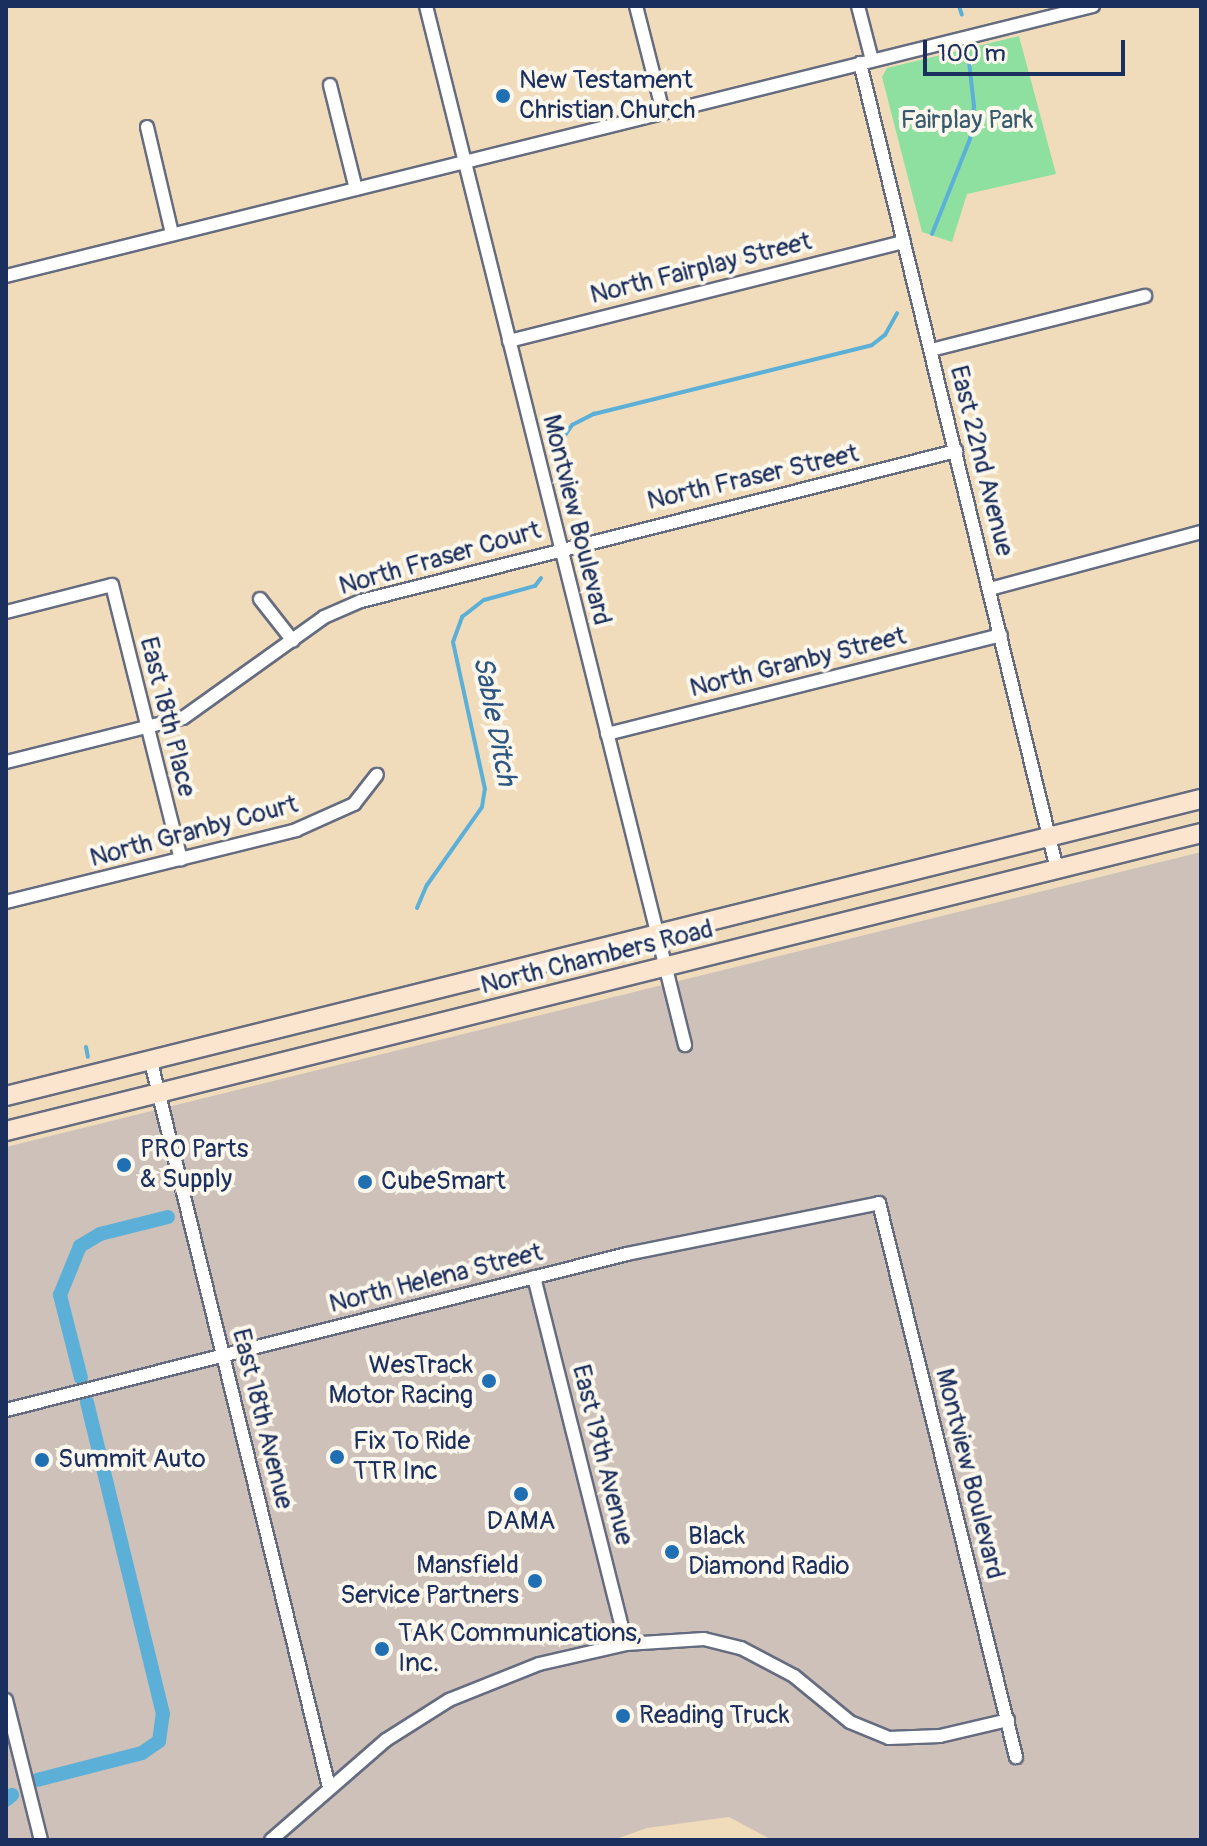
<!DOCTYPE html>
<style>
body{margin:0}
#map{position:relative;width:1207px;height:1846px;overflow:hidden;background:#f0dcbb;font-family:Pangolin,sans-serif}
div>[style]{position:absolute}
.industrial>*{inset:0;background:#cec1ba}
.green>*{inset:0;background:#8ee0a0}
.stream>*{height:4px;margin:-2px;padding:0 2px;transform-origin:2px;border-radius:2px;background:#5cb0d8}
.canal>*{height:14px;margin:-7px;padding:0 7px;transform-origin:7px;border-radius:7px;background:#5cb0d8}
.roads{filter:drop-shadow(2px 0 #666c7f) drop-shadow(-2px 0 #666c7f) drop-shadow(0 2px #666c7f) drop-shadow(0 -2px #666c7f)}
.street>*{height:12px;margin:-6px;padding:0 6px;transform-origin:6px;border-radius:6px;background:#fff}
.secondary>*{height:18px;margin:-9px;padding:0 9px;transform-origin:9px;border-radius:9px;background:#fbe5cf}
.dots>*{width:22px;height:22px;translate:-50% -50%;box-sizing:border-box;border:4px solid #fbf7ec;border-radius:50%}
span{translate:-50% -50%;white-space:nowrap;text-align:center;line-height:1.15;-webkit-text-stroke:8px #fbf7ec;paint-order:stroke}
.poi-label{font-size:26px;color:#1b2f5e}
.left{translate:0 -50%;text-align:left}
.right{translate:-100% -50%;text-align:right}
.park-label{font-size:26px;color:#385b6e}
.street-label{font-size:26px;color:#1b2f5e}
.water-label{font-size:28px;color:#2e5683;font-style:italic}
.frame{position:absolute;inset:0;border:8px solid #1b2f5e;pointer-events:none}
.scale{position:absolute;left:923px;top:40px;width:202px;height:36px;box-sizing:border-box;border:4px solid #1b2f5e;border-top:0;padding-left:10px;font-size:24px;line-height:28px;white-space:nowrap;color:#1b2f5e;-webkit-text-stroke:6px #fbf7ec;paint-order:stroke}
</style>
<div id="map">
<div class="industrial">
<i style="clip-path:polygon(1201px 852px,1201px 1840px,772px 1840px,729px 1817px,647px 1828px,613px 1840px,6px 1840px,6px 1147px)"></i>
</div>
<div class="green">
<i style="clip-path:polygon(1019px 36px,1056px 174px,967px 194px,952px 242px,922px 232px,882px 77px,887px 68px)"></i>
</div>
<div class="stream">
<i style="left:959px;top:6px;width:9px;rotate:72deg"></i>
<i style="left:932px;top:234px;width:102px;rotate:-68.2deg"></i>
<i style="left:970px;top:139px;width:33px;rotate:-83deg"></i>
<i style="left:974px;top:106px;width:53px;rotate:-96.5deg"></i>
<i style="left:563px;top:438px;width:16px;rotate:-55deg"></i>
<i style="left:572px;top:425px;width:25px;rotate:-27deg"></i>
<i style="left:594px;top:414px;width:286px;rotate:-13.9deg"></i>
<i style="left:872px;top:345px;width:16px;rotate:-38deg"></i>
<i style="left:885px;top:335px;width:25px;rotate:-61deg"></i>
<i style="left:417px;top:908px;width:25px;rotate:-67deg"></i>
<i style="left:427px;top:885px;width:95px;rotate:-54.8deg"></i>
<i style="left:482px;top:807px;width:18px;rotate:-81deg"></i>
<i style="left:485px;top:789px;width:150px;rotate:-102.3deg"></i>
<i style="left:453px;top:642px;width:27px;rotate:-70deg"></i>
<i style="left:462px;top:617px;width:28px;rotate:-38deg"></i>
<i style="left:484px;top:600px;width:53px;rotate:-15.4deg"></i>
<i style="left:535px;top:586px;width:10px;rotate:-53deg"></i>
<i style="left:86px;top:1047px;width:10px;rotate:79deg"></i>
</div>
<div class="canal">
<i style="left:81px;top:1378px;width:86px;rotate:-104.2deg"></i>
<i style="left:60px;top:1295px;width:53px;rotate:-67.8deg"></i>
<i style="left:80px;top:1246px;width:23px;rotate:-31deg"></i>
<i style="left:100px;top:1234px;width:70px;rotate:-14deg"></i>
<i style="left:37px;top:1780px;width:108px;rotate:-14.4deg"></i>
<i style="left:142px;top:1753px;width:21px;rotate:-35deg"></i>
<i style="left:159px;top:1741px;width:27px;rotate:-82deg"></i>
<i style="left:163px;top:1714px;width:321px;rotate:-103.7deg"></i>
<i style="left:6px;top:1800px;width:8px;rotate:-40deg"></i>
</div>
<div class="roads">
<div class="street">
<i style="left:426px;top:6px;width:1071px;rotate:76deg"></i>
<i style="left:636px;top:6px;width:109px;rotate:75.7deg"></i>
<i style="left:858px;top:6px;width:56px;rotate:75.5deg"></i>
<i style="left:860px;top:63px;width:830px;rotate:76.27deg"></i>
<i style="left:330px;top:85px;width:107px;rotate:76deg"></i>
<i style="left:147px;top:127px;width:110px;rotate:76.8deg"></i>
<i style="left:6px;top:276px;width:1120px;rotate:-13.95deg"></i>
<i style="left:509px;top:341px;width:407px;rotate:-14.1deg"></i>
<i style="left:931px;top:350px;width:221px;rotate:-14.2deg"></i>
<i style="left:990px;top:589px;width:219px;rotate:-15.1deg"></i>
<i style="left:260px;top:599px;width:53px;rotate:51.8deg"></i>
<i style="left:6px;top:612px;width:109px;rotate:-14.3deg"></i>
<i style="left:112px;top:585px;width:283px;rotate:75.9deg"></i>
<i style="left:607px;top:734px;width:406px;rotate:-14.1deg"></i>
<i style="left:6px;top:762px;width:182px;rotate:-14deg"></i>
<i style="left:183px;top:718px;width:173px;rotate:-35.6deg"></i>
<i style="left:324px;top:617px;width:40px;rotate:-23.4deg"></i>
<i style="left:361px;top:601px;width:614px;rotate:-14.15deg"></i>
<i style="left:6px;top:902px;width:299px;rotate:-13.9deg"></i>
<i style="left:296px;top:830px;width:64px;rotate:-24.1deg"></i>
<i style="left:354px;top:804px;width:37px;rotate:-52deg"></i>
<i style="left:151px;top:1062px;width:747px;rotate:76.21deg"></i>
<i style="left:534px;top:1277px;width:378px;rotate:75.9deg"></i>
<i style="left:6px;top:1410px;width:640px;rotate:-14.1deg"></i>
<i style="left:627px;top:1254px;width:257px;rotate:-11.4deg"></i>
<i style="left:879px;top:1203px;width:571px;rotate:76.11deg"></i>
<i style="left:6px;top:1700px;width:144px;rotate:76deg"></i>
<i style="left:271px;top:1840px;width:152px;rotate:-41deg"></i>
<i style="left:386px;top:1740px;width:75px;rotate:-32.4deg"></i>
<i style="left:449px;top:1700px;width:97px;rotate:-21.8deg"></i>
<i style="left:539px;top:1664px;width:89px;rotate:-12.9deg"></i>
<i style="left:626px;top:1644px;width:78px;rotate:-3.7deg"></i>
<i style="left:704px;top:1639px;width:38px;rotate:14deg"></i>
<i style="left:741px;top:1648px;width:60px;rotate:27.8deg"></i>
<i style="left:794px;top:1676px;width:72px;rotate:39.4deg"></i>
<i style="left:850px;top:1722px;width:42px;rotate:22.3deg"></i>
<i style="left:889px;top:1738px;width:51px;rotate:-2.2deg"></i>
<i style="left:940px;top:1736px;width:70px;rotate:-13.2deg"></i>
</div>
<div class="secondary">
<i style="left:6px;top:1096px;width:1231px;rotate:-13.96deg"></i>
<i style="left:6px;top:1131px;width:1232px;rotate:-14deg"></i>
</div>
</div>
<div class="dots">
<i style="left:503px;top:96px;background:#1f6fb2"></i>
<i style="left:124px;top:1165px;background:#1f6fb2"></i>
<i style="left:365px;top:1182px;background:#1f6fb2"></i>
<i style="left:489px;top:1381px;background:#1f6fb2"></i>
<i style="left:337px;top:1457px;background:#1f6fb2"></i>
<i style="left:42px;top:1460px;background:#1f6fb2"></i>
<i style="left:521px;top:1494px;background:#1f6fb2"></i>
<i style="left:672px;top:1552px;background:#1f6fb2"></i>
<i style="left:535px;top:1581px;background:#1f6fb2"></i>
<i style="left:382px;top:1649px;background:#1f6fb2"></i>
<i style="left:623px;top:1716px;background:#1f6fb2"></i>
</div>
<div class="poi-label">
<span class="left" style="left:519px;top:96px">New Testament<br>Christian Church</span>
<span class="left" style="left:140px;top:1165px">PRO Parts<br>&amp; Supply</span>
<span class="left" style="left:381px;top:1182px">CubeSmart</span>
<span class="right" style="left:473px;top:1381px">WesTrack<br>Motor Racing</span>
<span class="left" style="left:353px;top:1457px">Fix To Ride<br>TTR Inc</span>
<span class="left" style="left:58px;top:1460px">Summit Auto</span>
<span style="left:521px;top:1522px">DAMA</span>
<span class="left" style="left:688px;top:1552px">Black<br>Diamond Radio</span>
<span class="right" style="left:519px;top:1581px">Mansfield<br>Service Partners</span>
<span class="left" style="left:398px;top:1649px">TAK Communications,<br>Inc.</span>
<span class="left" style="left:639px;top:1716px">Reading Truck</span>
</div>
<div class="park-label">
<span style="left:967px;top:121px">Fairplay Park</span>
</div>
<div class="street-label">
<span style="left:701px;top:269px;rotate:-14deg">North Fairplay Street</span>
<span style="left:981px;top:461px;rotate:76deg">East 22nd Avenue</span>
<span style="left:753px;top:478px;rotate:-13deg">North Fraser Street</span>
<span style="left:576px;top:520px;rotate:76deg">Montview Boulevard</span>
<span style="left:440px;top:559px;rotate:-16deg">North Fraser Court</span>
<span style="left:798px;top:663px;rotate:-14deg">North Granby Street</span>
<span style="left:167px;top:717px;rotate:76deg">East 18th Place</span>
<span style="left:194px;top:832px;rotate:-15deg">North Granby Court</span>
<span style="left:597px;top:958px;rotate:-14deg">North Chambers Road</span>
<span style="left:436px;top:1279px;rotate:-14deg">North Helena Street</span>
<span style="left:262px;top:1419px;rotate:76deg">East 18th Avenue</span>
<span style="left:602px;top:1455px;rotate:76deg">East 19th Avenue</span>
<span style="left:969px;top:1474px;rotate:76deg">Montview Boulevard</span>
</div>
<div class="water-label">
<span style="left:494px;top:721px;rotate:79deg">Sable Ditch</span>
</div>
<div class="frame"></div>
<div class="scale">100 m</div>
</div>
